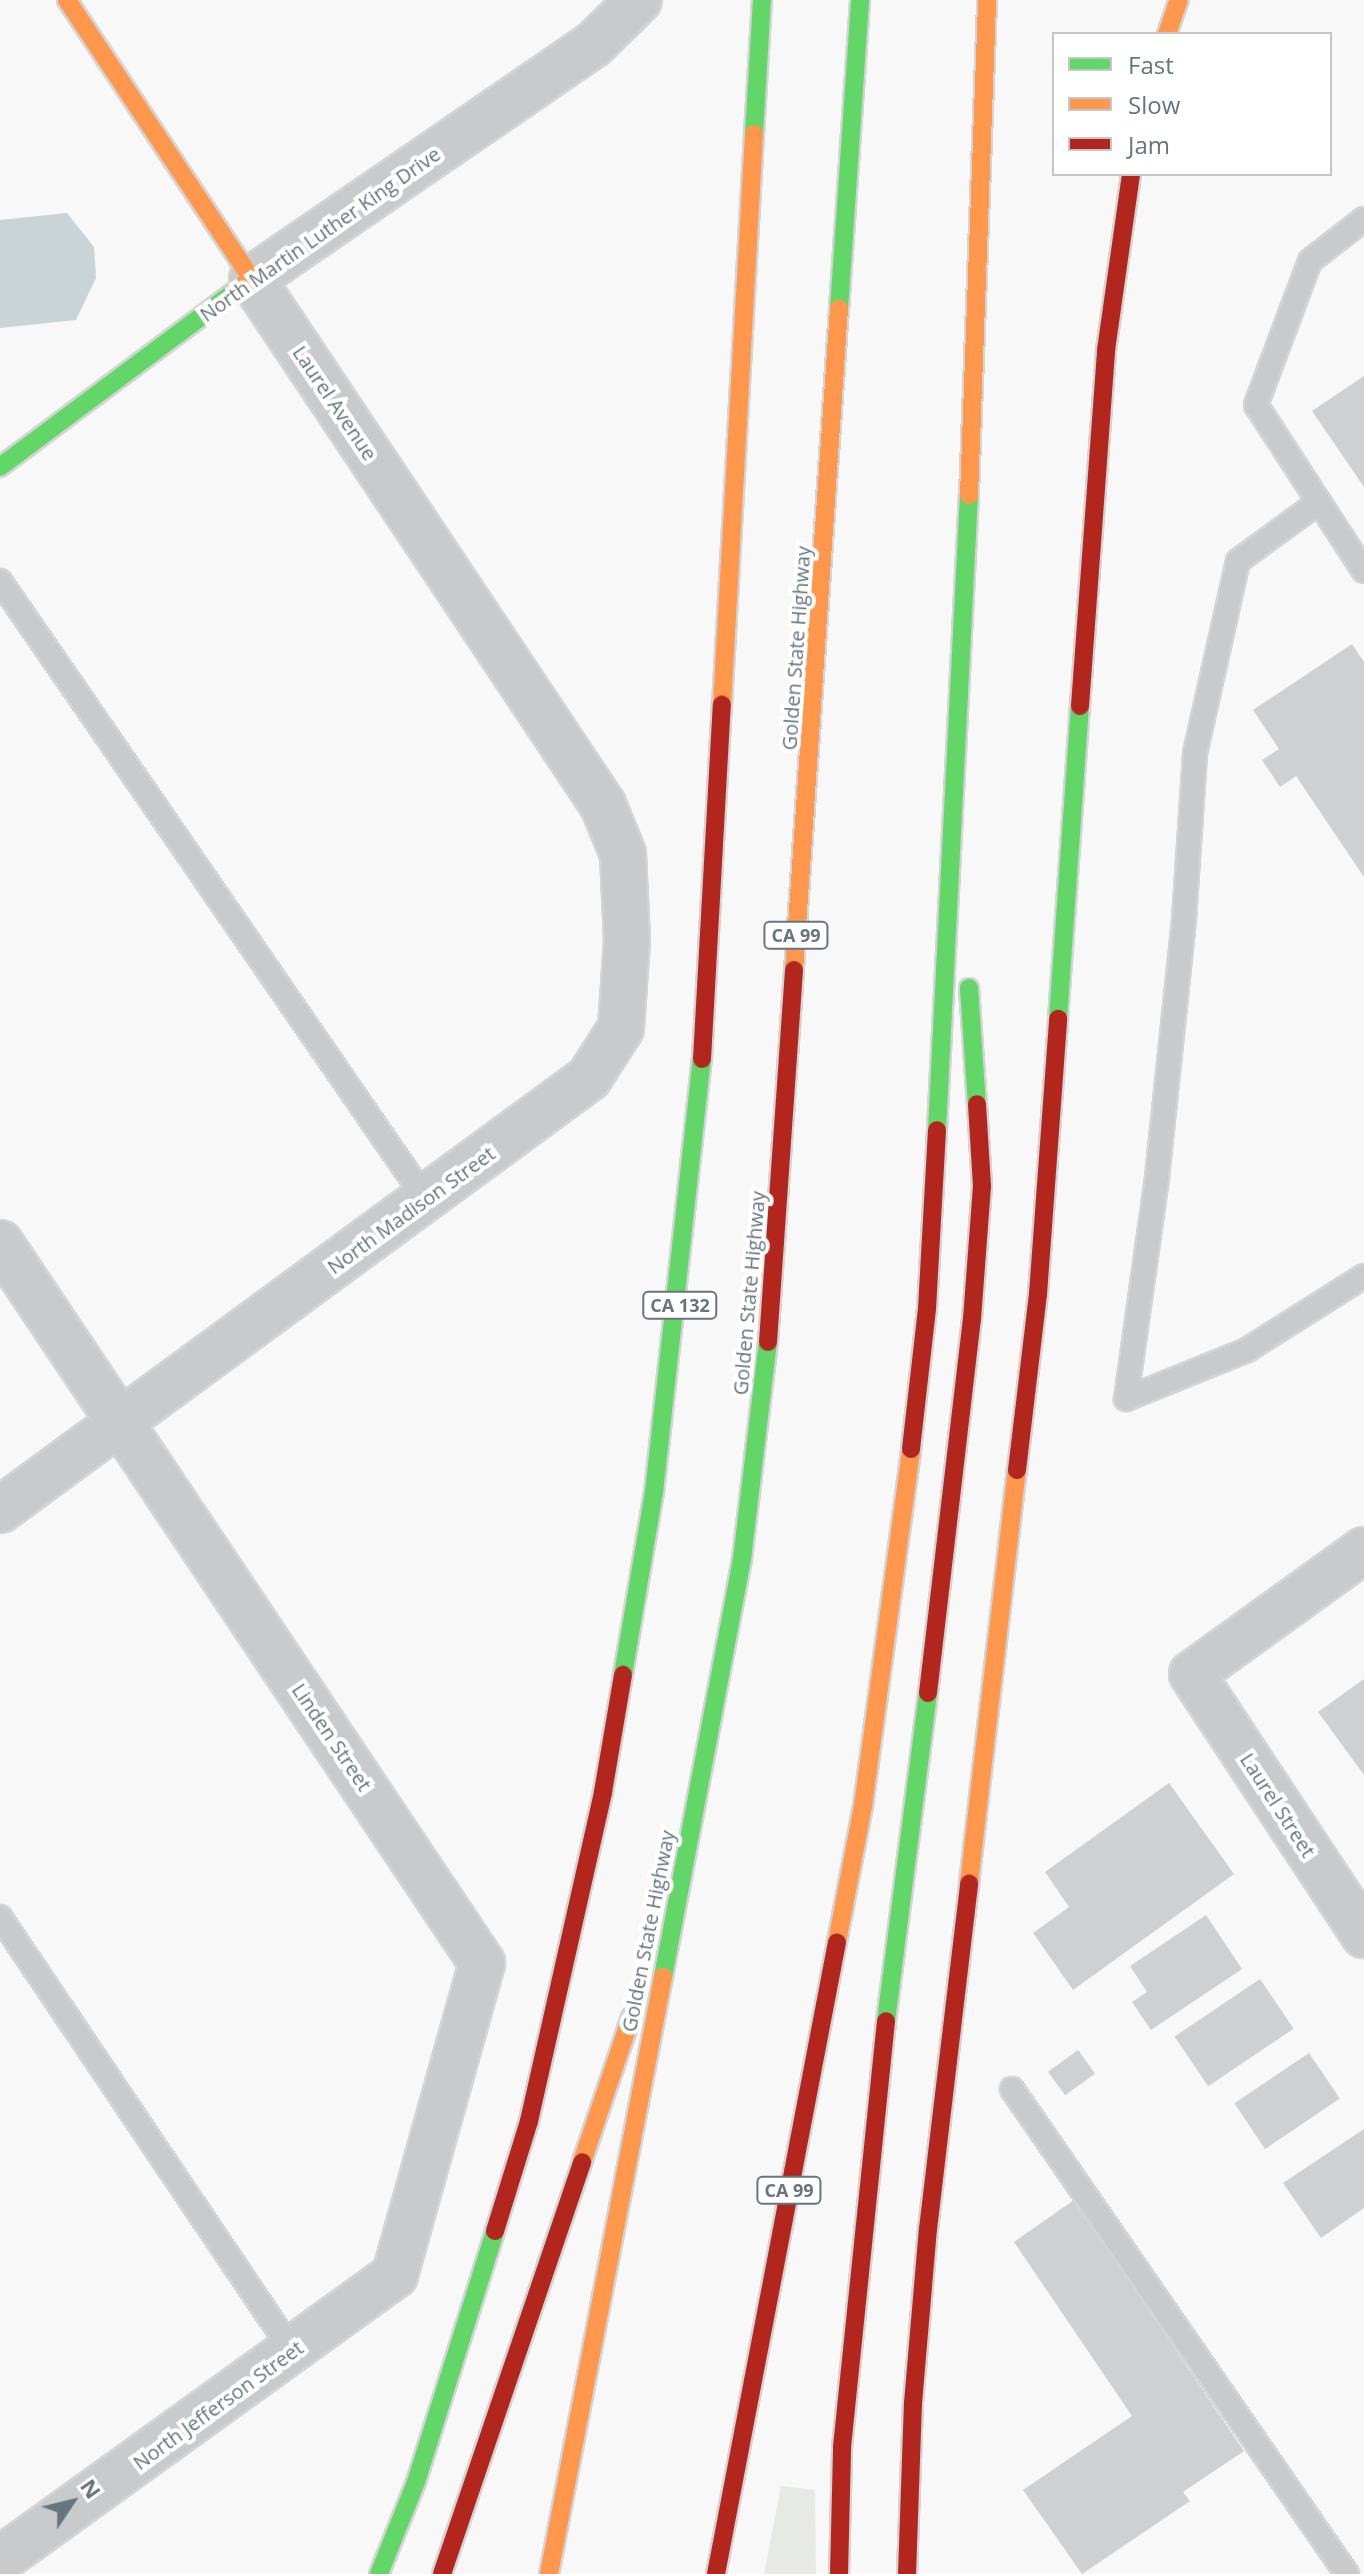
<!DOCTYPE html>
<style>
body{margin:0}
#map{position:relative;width:1364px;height:2574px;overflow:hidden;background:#f8f8f8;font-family:"Open Sans",sans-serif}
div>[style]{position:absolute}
.green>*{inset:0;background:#e7e9e5}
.water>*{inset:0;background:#cad3d5}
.building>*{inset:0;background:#cfd0d1;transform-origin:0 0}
.roads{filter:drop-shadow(2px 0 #d3d4d5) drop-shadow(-2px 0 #d3d4d5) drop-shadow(0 2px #d3d4d5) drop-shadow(0 -2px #d3d4d5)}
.lane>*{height:22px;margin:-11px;padding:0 11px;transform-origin:11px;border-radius:11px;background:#c9cacb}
.street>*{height:44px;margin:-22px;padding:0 22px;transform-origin:22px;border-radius:22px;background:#c9cacb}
.fast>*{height:18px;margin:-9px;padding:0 9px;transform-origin:9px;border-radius:9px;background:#63d668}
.slow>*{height:18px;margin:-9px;padding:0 9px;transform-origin:9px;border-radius:9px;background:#ff974d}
.jam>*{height:18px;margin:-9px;padding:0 9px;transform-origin:9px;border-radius:9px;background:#b3261e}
span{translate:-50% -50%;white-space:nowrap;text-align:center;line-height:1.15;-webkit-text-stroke:8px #fff;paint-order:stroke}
.shield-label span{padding:2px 6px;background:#fff;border:2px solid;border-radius:6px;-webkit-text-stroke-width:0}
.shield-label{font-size:18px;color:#66757e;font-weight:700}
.street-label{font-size:20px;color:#66757e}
.legend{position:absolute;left:1052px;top:32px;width:280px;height:144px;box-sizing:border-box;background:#fff;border:2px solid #c2c8cb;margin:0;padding:10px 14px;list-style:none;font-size:24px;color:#66757e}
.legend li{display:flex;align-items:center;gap:16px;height:40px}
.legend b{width:40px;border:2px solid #c2c8cb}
.north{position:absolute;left:32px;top:2462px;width:80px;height:80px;-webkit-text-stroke:6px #fff;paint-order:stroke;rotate:55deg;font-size:22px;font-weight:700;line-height:32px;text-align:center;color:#66757e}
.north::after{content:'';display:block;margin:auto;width:28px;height:36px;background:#66757e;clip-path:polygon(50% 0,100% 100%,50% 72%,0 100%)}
</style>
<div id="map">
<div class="green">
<i style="clip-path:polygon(781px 2486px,815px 2490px,816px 2574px,764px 2574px)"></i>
</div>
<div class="water">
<i style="clip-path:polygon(67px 213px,94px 247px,96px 278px,76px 320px,0 328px,0 220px)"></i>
</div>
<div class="building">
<i style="clip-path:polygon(1364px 376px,1364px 487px,1312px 411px)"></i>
<i style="clip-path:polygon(1352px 644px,1364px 662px,1364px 877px,1296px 776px,1280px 787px,1262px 760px,1279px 749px,1253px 710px)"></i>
<i style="clip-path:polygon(1364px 1679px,1364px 1775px,1318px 1712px)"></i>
<i style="clip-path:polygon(1169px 1783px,1234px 1874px,1073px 1990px,1033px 1933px,1069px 1907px,1045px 1872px)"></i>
<i style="clip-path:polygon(1206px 1915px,1242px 1969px,1151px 2030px,1132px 2002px,1147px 1992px,1130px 1966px)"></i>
<i style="left:1260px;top:1979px;width:60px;height:103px;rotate:56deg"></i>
<i style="left:1078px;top:2050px;width:29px;height:37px;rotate:54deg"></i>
<i style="left:1309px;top:2053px;width:55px;height:90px;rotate:56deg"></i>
<i style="clip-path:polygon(1364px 2129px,1364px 2208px,1321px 2238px,1283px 2183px)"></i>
<i style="clip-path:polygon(1074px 2200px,1244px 2451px,1183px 2492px,1190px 2501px,1082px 2574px,1023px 2490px,1132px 2416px,1014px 2242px)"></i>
</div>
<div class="roads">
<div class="lane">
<i style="left:1364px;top:219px;width:68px;rotate:142.1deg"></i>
<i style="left:1310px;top:261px;width:154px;rotate:110.6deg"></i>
<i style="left:1256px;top:405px;width:198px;rotate:57deg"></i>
<i style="left:1319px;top:502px;width:100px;rotate:143.9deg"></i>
<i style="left:1238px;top:561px;width:198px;rotate:102.6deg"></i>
<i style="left:1195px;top:754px;width:166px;rotate:93.8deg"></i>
<i style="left:1184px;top:920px;width:259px;rotate:96deg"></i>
<i style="left:1157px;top:1178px;width:223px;rotate:98deg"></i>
<i style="left:1126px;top:1399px;width:131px;rotate:-22deg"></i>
<i style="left:1247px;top:1350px;width:138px;rotate:-32.3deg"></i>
<i style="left:0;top:581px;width:753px;rotate:55.44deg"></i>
<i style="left:0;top:1917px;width:524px;rotate:56.04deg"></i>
<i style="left:1012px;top:2089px;width:589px;rotate:55.37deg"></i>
</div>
<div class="street">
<i style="left:0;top:1243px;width:866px;rotate:56.2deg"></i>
<i style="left:482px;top:1963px;width:324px;rotate:105.6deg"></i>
<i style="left:395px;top:2275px;width:487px;rotate:144.2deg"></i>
<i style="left:0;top:1510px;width:730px;rotate:-36.26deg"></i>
<i style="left:589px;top:1078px;width:59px;rotate:-57.4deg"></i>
<i style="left:621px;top:1028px;width:88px;rotate:-86.1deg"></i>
<i style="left:627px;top:940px;width:86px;rotate:-92.7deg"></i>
<i style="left:623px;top:854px;width:53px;rotate:-112.2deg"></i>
<i style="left:603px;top:805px;width:632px;rotate:-123.72deg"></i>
<i style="left:252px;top:279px;width:414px;rotate:-34.5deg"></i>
<i style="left:593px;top:45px;width:64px;rotate:-44.4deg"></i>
<i style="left:1364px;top:1550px;width:212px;rotate:144.2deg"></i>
<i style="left:1192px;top:1674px;width:313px;rotate:56.6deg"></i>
</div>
<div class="fast">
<i style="left:754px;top:134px;width:134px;rotate:-86.6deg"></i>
<i style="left:839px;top:309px;width:310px;rotate:-86.1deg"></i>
<i style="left:0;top:467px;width:302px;rotate:-36.8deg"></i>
<i style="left:969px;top:988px;width:116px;rotate:86.1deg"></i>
<i style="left:1058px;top:1019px;width:314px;rotate:-86deg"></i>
<i style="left:937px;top:1130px;width:636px;rotate:-87.12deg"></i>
<i style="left:623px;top:1675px;width:186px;rotate:-80.4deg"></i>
<i style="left:654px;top:1492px;width:436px;rotate:-83.7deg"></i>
<i style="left:663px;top:1977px;width:425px;rotate:-79.3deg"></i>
<i style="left:742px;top:1559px;width:219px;rotate:-83.2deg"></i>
<i style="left:886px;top:2021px;width:331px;rotate:-82.7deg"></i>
<i style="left:379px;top:2574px;width:99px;rotate:-68.1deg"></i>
<i style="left:416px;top:2482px;width:263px;rotate:-72.5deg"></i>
</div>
<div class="slow">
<i style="left:67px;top:0;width:335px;rotate:56.5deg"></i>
<i style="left:252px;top:279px;width:12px;rotate:145deg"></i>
<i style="left:1167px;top:34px;width:36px;rotate:-71deg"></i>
<i style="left:969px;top:495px;width:495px;rotate:-87.9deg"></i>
<i style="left:722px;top:705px;width:572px;rotate:-86.79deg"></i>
<i style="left:794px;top:970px;width:663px;rotate:-86.11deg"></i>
<i style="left:969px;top:1883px;width:416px;rotate:-83.4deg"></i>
<i style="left:837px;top:1942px;width:138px;rotate:-79.2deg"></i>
<i style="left:863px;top:1806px;width:360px;rotate:-82.3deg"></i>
<i style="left:582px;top:2162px;width:153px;rotate:-71.3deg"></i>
<i style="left:549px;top:2574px;width:608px;rotate:-79.19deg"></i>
</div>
<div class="jam">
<i style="left:1080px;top:706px;width:357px;rotate:-85.8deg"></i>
<i style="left:1106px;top:350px;width:178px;rotate:-81.9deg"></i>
<i style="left:702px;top:1059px;width:355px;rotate:-86.8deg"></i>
<i style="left:768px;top:1342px;width:373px;rotate:-86deg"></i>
<i style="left:911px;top:1449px;width:141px;rotate:-83.5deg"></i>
<i style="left:927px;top:1309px;width:179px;rotate:-86.8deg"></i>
<i style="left:1017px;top:1470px;width:177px;rotate:-83.2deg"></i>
<i style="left:1038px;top:1294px;width:276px;rotate:-85.8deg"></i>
<i style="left:928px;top:1693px;width:377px;rotate:-83.3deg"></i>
<i style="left:972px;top:1319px;width:133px;rotate:-85.7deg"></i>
<i style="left:982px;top:1186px;width:82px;rotate:-93.5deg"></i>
<i style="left:495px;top:2231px;width:115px;rotate:-72.8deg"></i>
<i style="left:529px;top:2121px;width:337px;rotate:-77.3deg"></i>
<i style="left:603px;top:1792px;width:119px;rotate:-80.3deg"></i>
<i style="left:442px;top:2574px;width:435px;rotate:-71.2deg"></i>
<i style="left:716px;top:2574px;width:643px;rotate:-79.16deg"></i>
<i style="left:839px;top:2574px;width:127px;rotate:-88.6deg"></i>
<i style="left:842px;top:2447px;width:428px;rotate:-84.1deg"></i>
<i style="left:907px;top:2574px;width:171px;rotate:-88deg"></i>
<i style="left:913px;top:2403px;width:175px;rotate:-85.1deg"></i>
<i style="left:928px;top:2229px;width:348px;rotate:-83.2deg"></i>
</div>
</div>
<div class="shield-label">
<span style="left:796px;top:935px">CA 99</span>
<span style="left:680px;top:1305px">CA 132</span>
<span style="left:789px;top:2190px">CA 99</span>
</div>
<div class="street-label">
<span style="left:320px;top:234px;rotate:-35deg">North Martin Luther King Drive</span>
<span style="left:335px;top:403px;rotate:56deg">Laurel Avenue</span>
<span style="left:796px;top:648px;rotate:-86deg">Golden State Highway</span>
<span style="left:411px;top:1210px;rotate:-36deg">North Madison Street</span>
<span style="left:749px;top:1293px;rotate:-85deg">Golden State Highway</span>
<span style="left:332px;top:1737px;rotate:56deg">Linden Street</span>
<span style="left:1278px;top:1805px;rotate:57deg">Laurel Street</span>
<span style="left:648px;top:1931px;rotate:-79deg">Golden State Highway</span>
<span style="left:218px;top:2405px;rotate:-36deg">North Jefferson Street</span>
</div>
<ul class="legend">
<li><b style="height:10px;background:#63d668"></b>Fast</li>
<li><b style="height:10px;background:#ff974d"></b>Slow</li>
<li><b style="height:10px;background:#b3261e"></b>Jam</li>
</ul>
<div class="north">N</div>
</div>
